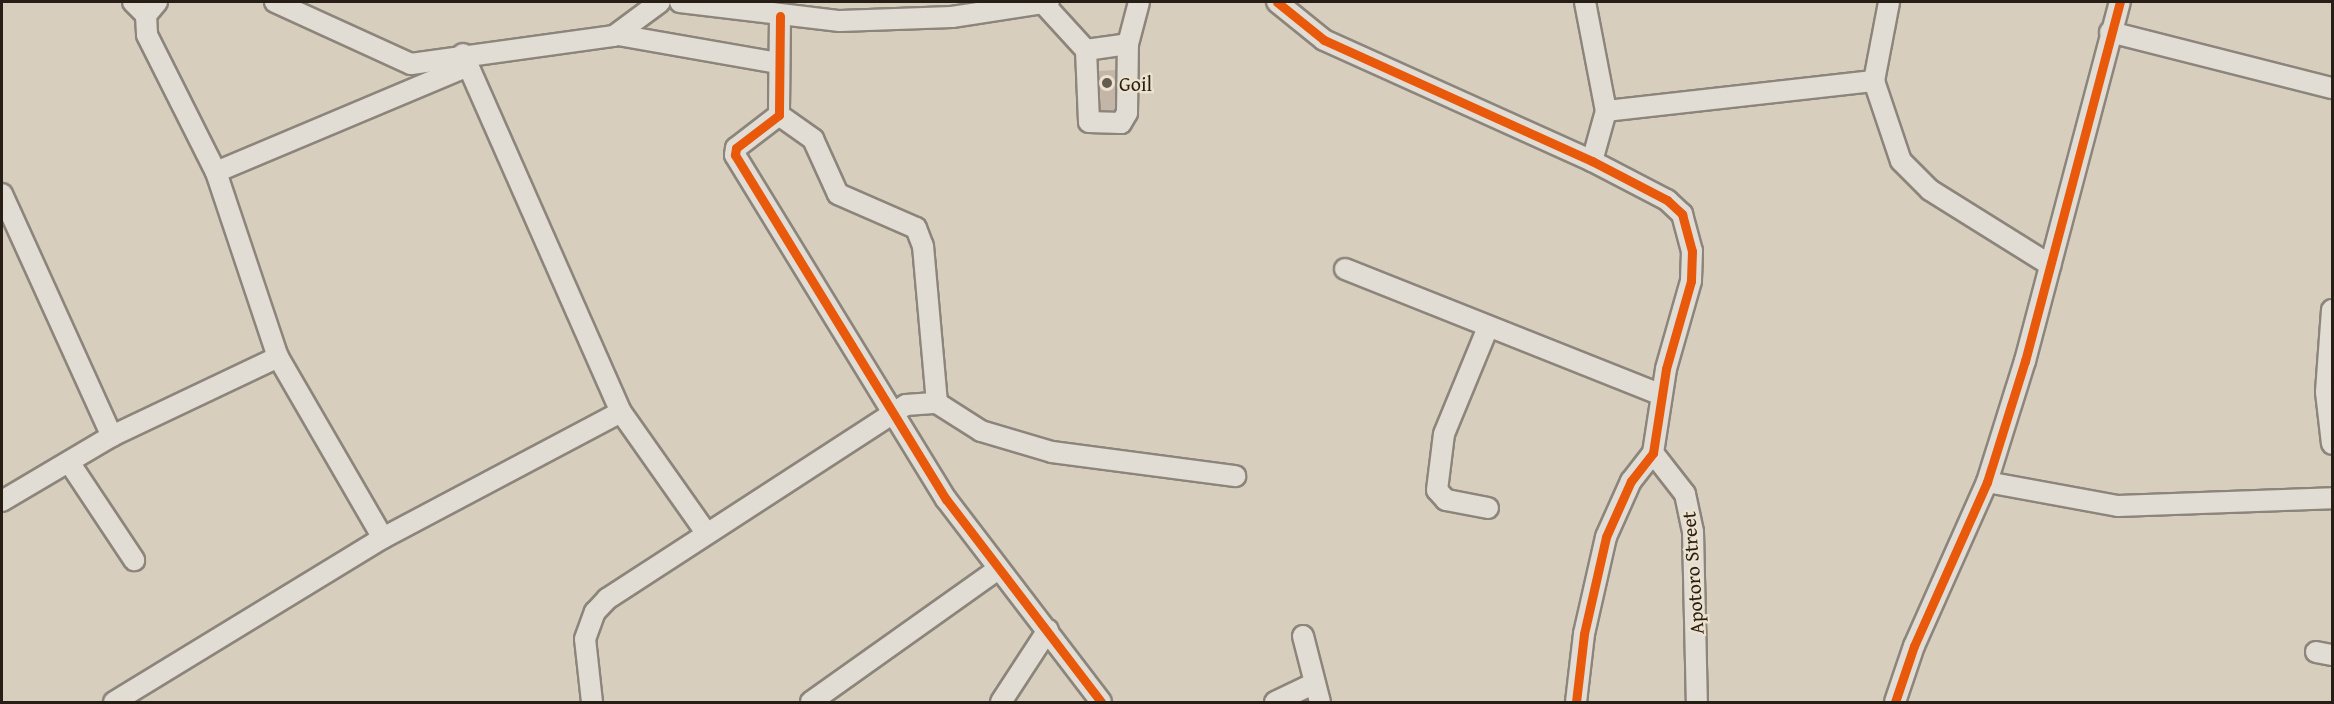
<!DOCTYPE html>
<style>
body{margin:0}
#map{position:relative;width:2334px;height:704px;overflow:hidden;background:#d8cebe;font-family:"Gentium Book Plus",serif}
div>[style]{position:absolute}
.building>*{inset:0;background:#c3b5a8}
.roads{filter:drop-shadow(2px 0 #8c857b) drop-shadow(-2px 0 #8c857b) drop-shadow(0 2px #8c857b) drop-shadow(0 -2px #8c857b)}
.minor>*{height:20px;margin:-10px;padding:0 10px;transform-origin:10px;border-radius:10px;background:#e1dcd4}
.cycleway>*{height:9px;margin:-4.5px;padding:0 4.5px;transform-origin:4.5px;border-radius:4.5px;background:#e8590c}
.dots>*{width:16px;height:16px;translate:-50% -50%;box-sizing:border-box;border:3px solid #ede2ce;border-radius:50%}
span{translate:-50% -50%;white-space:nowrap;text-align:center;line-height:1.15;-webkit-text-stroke:4.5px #ede2ce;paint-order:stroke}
.poi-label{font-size:20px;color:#271e15}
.left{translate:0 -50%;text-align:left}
.street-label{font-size:20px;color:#271e15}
.frame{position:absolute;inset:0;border:3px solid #271e15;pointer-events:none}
</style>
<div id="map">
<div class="building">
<i style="clip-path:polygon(1115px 70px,1115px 110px,1101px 110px,1099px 71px)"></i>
</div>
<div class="roads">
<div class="minor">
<i style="left:133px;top:2px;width:18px;rotate:45deg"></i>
<i style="left:157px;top:2px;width:17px;rotate:130deg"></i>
<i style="left:146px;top:15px;width:20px;rotate:87deg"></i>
<i style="left:147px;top:35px;width:153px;rotate:63.3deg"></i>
<i style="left:216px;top:172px;width:195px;rotate:71.5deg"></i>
<i style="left:278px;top:357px;width:209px;rotate:59.9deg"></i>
<i style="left:275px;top:2px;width:149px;rotate:24.5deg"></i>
<i style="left:411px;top:64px;width:205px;rotate:-7.9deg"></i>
<i style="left:614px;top:36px;width:57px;rotate:-36.5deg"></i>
<i style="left:680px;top:2px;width:161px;rotate:6.8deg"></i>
<i style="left:840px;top:21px;width:112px;rotate:-2deg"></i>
<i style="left:952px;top:17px;width:98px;rotate:-8.8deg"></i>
<i style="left:1042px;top:2px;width:65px;rotate:47.5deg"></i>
<i style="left:1086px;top:50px;width:42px;rotate:-8.1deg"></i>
<i style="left:1128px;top:44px;width:43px;rotate:-75.3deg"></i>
<i style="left:1277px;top:2px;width:60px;rotate:39deg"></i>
<i style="left:1324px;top:40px;width:294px;rotate:24.3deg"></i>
<i style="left:1592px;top:161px;width:85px;rotate:27.5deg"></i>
<i style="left:1667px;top:200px;width:21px;rotate:43deg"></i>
<i style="left:1682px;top:214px;width:38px;rotate:75deg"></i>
<i style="left:1692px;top:251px;width:30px;rotate:92deg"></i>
<i style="left:1691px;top:281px;width:91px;rotate:105.9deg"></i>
<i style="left:1666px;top:369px;width:85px;rotate:98.8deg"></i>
<i style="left:1653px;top:453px;width:36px;rotate:128deg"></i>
<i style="left:1631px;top:481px;width:61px;rotate:114.1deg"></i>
<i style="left:1606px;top:537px;width:99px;rotate:102.8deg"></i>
<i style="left:1584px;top:634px;width:68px;rotate:96.7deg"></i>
<i style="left:1585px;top:2px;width:111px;rotate:79.1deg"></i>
<i style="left:1606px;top:111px;width:52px;rotate:105.6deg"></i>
<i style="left:780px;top:16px;width:99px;rotate:90.6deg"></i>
<i style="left:779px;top:115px;width:54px;rotate:142.5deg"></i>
<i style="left:736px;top:148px;width:7px;rotate:98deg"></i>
<i style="left:735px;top:155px;width:404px;rotate:58.5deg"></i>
<i style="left:946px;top:499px;width:255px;rotate:52.6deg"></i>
<i style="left:2110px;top:32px;width:229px;rotate:14.2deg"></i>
<i style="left:618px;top:35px;width:163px;rotate:9.9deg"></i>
<i style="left:1086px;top:50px;width:72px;rotate:87.6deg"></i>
<i style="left:1089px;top:122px;width:32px;rotate:2deg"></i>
<i style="left:1121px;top:123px;width:12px;rotate:-59deg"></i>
<i style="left:1127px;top:113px;width:69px;rotate:-89.2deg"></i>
<i style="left:463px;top:54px;width:391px;rotate:66.2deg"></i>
<i style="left:621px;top:412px;width:146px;rotate:54.8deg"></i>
<i style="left:1874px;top:81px;width:84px;rotate:71.4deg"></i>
<i style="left:1901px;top:161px;width:41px;rotate:45deg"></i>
<i style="left:1930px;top:190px;width:142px;rotate:32deg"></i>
<i style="left:1606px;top:111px;width:270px;rotate:-6.4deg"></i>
<i style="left:1874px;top:81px;width:80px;rotate:-79.2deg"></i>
<i style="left:779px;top:115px;width:42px;rotate:35.2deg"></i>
<i style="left:813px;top:139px;width:60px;rotate:65.6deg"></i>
<i style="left:838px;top:194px;width:85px;rotate:23.6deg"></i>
<i style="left:916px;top:228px;width:19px;rotate:69deg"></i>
<i style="left:923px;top:246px;width:158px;rotate:84.9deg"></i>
<i style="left:216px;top:172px;width:273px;rotate:-22.8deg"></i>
<i style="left:2px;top:194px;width:266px;rotate:65.6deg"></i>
<i style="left:1345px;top:269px;width:340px;rotate:21.7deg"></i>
<i style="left:2332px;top:310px;width:82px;rotate:94.2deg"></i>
<i style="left:2326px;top:392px;width:52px;rotate:83.4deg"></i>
<i style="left:1653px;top:453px;width:52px;rotate:52deg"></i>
<i style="left:1685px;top:494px;width:39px;rotate:78deg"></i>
<i style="left:1693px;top:532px;width:170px;rotate:88.7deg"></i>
<i style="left:69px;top:462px;width:118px;rotate:56.4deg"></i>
<i style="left:1987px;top:482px;width:133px;rotate:10.4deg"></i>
<i style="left:2118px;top:506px;width:214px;rotate:-2.1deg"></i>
<i style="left:2px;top:501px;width:128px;rotate:-30.6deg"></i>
<i style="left:112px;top:436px;width:184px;rotate:-25.4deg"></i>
<i style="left:1488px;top:508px;width:43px;rotate:-169.2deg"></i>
<i style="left:1446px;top:500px;width:13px;rotate:-132deg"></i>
<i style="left:1437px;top:490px;width:56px;rotate:-82.9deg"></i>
<i style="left:1444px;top:434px;width:116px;rotate:-67.6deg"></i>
<i style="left:1303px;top:636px;width:68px;rotate:75.6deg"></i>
<i style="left:2316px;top:652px;width:16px;rotate:11deg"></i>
<i style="left:114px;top:702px;width:315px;rotate:-31.4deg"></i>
<i style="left:383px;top:538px;width:269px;rotate:-27.9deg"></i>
<i style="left:592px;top:702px;width:63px;rotate:-96.3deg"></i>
<i style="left:585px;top:639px;width:29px;rotate:-70deg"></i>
<i style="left:595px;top:612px;width:18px;rotate:-47deg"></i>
<i style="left:607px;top:599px;width:356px;rotate:-33deg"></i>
<i style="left:906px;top:405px;width:31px;rotate:-4deg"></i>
<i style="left:937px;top:403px;width:52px;rotate:32.5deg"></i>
<i style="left:981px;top:431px;width:74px;rotate:16.5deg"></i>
<i style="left:1052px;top:452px;width:185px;rotate:7.5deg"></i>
<i style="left:811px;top:702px;width:229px;rotate:-35.4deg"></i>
<i style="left:1001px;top:702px;width:86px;rotate:-56.9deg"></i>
<i style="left:1275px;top:702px;width:44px;rotate:-25.4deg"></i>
<i style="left:1895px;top:702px;width:59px;rotate:-71.3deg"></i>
<i style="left:1914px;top:646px;width:180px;rotate:-66deg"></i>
<i style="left:1987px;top:482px;width:127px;rotate:-72.6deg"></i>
<i style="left:2025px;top:361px;width:371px;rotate:-75.2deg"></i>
</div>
</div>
<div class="cycleway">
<i style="left:1277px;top:2px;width:60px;rotate:39deg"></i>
<i style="left:1324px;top:40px;width:294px;rotate:24.3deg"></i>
<i style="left:1592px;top:161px;width:85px;rotate:27.5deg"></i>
<i style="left:1667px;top:200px;width:21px;rotate:43deg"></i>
<i style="left:1682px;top:214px;width:38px;rotate:75deg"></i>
<i style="left:1692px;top:251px;width:30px;rotate:92deg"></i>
<i style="left:1691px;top:281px;width:91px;rotate:105.9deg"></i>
<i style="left:1666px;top:369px;width:85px;rotate:98.8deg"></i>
<i style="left:1653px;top:453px;width:36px;rotate:128deg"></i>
<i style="left:1631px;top:481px;width:61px;rotate:114.1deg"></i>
<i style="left:1606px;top:537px;width:99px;rotate:102.8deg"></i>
<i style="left:1584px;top:634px;width:68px;rotate:96.7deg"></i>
<i style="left:780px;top:16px;width:99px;rotate:90.6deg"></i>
<i style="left:779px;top:115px;width:54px;rotate:142.5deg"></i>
<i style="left:736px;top:148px;width:7px;rotate:98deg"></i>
<i style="left:735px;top:155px;width:404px;rotate:58.5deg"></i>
<i style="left:946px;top:499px;width:255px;rotate:52.6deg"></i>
<i style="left:1895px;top:702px;width:59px;rotate:-71.3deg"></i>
<i style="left:1914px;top:646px;width:180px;rotate:-66deg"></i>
<i style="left:1987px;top:482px;width:127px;rotate:-72.6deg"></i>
<i style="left:2025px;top:361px;width:371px;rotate:-75.2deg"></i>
</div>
<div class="dots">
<i style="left:1107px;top:83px;background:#655c50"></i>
</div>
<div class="poi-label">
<span class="left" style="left:1119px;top:83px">Goil</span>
</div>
<div class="street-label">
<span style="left:1692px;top:573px;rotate:-94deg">Apotoro Street</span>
</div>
<div class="frame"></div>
</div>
